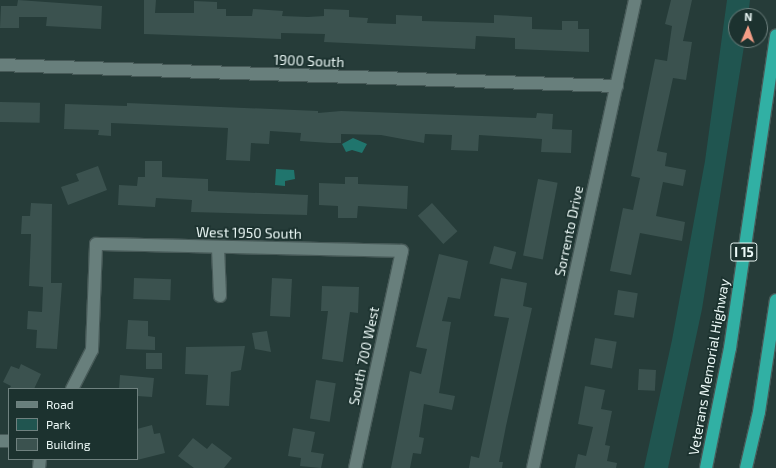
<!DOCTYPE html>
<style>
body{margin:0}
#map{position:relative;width:776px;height:468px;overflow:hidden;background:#263c39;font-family:"Exo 2",sans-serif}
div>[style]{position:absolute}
.green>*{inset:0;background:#205550}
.water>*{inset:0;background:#20756d}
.building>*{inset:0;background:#3b524f;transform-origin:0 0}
.roads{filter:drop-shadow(1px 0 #475a58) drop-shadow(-1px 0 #475a58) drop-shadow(0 1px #475a58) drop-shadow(0 -1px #475a58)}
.minor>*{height:12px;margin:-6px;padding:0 6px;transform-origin:6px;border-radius:6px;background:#687f7c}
.motorway>*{height:12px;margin:-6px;padding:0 6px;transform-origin:6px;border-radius:6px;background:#31b0a4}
span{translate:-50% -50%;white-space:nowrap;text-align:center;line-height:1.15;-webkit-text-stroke:3.5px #1c322f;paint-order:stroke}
.shield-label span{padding:1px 3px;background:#1c322f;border:1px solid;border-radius:3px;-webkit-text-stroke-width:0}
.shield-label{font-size:13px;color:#ebf8f6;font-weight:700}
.street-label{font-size:14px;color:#ebf8f6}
.legend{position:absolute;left:8px;top:388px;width:130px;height:72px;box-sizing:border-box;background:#1c322f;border:1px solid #6f817f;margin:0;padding:5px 7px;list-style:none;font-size:12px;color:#ebf8f6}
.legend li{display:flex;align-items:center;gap:8px;height:20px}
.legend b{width:20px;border:1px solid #6f817f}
.north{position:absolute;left:728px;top:8px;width:40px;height:40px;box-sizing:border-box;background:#1c322f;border:1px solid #6f817f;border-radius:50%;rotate:2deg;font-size:11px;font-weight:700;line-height:16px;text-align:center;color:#ebf8f6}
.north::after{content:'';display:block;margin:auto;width:14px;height:18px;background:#f49e87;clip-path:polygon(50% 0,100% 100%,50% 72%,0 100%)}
</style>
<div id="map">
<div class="green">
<i style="clip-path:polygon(727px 0,750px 0,748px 16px,736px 16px,736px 40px,745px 40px,702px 309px,668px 468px,644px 468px,672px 340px,705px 161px)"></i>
</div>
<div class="water">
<i style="clip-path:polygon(353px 138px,367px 144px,362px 153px,352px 150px,346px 152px,342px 144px)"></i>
<i style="clip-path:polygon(276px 169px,294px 170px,295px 179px,285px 181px,285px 186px,275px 185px)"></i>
</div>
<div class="building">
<i style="clip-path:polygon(18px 0,102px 6px,101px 29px,46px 26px,47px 17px,19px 17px,19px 28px,0 28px,1px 6px,17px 6px)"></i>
<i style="clip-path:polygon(144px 0,156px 0,155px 13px,194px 13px,194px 1px,217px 2px,217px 9px,226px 9px,226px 16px,252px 16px,253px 9px,283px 11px,282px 16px,308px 17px,324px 16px,324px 9px,349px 10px,349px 17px,368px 18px,367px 23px,396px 24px,396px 15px,422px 16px,422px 21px,494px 23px,494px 15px,532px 17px,532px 29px,562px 30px,562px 21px,578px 21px,578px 29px,589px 29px,589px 52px,515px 49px,515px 38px,476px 36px,475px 49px,324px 42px,325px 34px,281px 33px,281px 39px,144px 34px)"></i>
<i style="clip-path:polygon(671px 0,692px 0,683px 41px,692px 42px,686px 80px,673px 78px,657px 151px,667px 153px,665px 166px,686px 170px,683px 186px,663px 182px,656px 216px,685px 222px,682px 241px,640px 233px,631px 275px,610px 271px,623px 208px,633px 210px,640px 178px,631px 176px,655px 59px,667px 61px,672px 26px,665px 24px)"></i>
<i style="left:0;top:102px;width:40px;height:20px;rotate:1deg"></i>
<i style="clip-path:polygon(127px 103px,318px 111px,318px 113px,341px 111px,536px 118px,537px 113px,553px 114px,552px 129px,572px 130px,571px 153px,541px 152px,542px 139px,479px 135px,478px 151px,451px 150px,452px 135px,425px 134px,424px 143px,381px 135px,341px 134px,341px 143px,330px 143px,300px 141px,301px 133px,270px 131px,269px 144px,251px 143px,250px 161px,226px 160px,228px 128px,111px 123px,111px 136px,98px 135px,99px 130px,64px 129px,65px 104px,127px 106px)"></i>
<i style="clip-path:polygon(145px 161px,162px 161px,162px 177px,208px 179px,208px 191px,308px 195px,307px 215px,191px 212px,192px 200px,156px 198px,155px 207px,118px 205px,119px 185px,137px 186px,138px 177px,145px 177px)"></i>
<i style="clip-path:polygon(98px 166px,107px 190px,68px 205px,61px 187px,79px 181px,76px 174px)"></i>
<i style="clip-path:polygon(345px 177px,358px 177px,358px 184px,408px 186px,407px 209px,358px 206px,357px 218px,338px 218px,338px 206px,319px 205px,319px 183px,345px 184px)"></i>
<i style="left:538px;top:179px;width:20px;height:78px;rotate:11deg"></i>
<i style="clip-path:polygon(31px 203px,52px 204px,51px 283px,62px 283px,57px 349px,36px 348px,37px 330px,27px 329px,28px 311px,42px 312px,43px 287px,29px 286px,31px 234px,21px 234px,22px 216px,30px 216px)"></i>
<i style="left:432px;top:203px;width:38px;height:19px;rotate:48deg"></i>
<i style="left:494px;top:246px;width:23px;height:18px;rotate:15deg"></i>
<i style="clip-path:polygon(439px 254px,468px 261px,460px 299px,448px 297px,442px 321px,451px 322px,439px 393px,455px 396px,452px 410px,424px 404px,419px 437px,424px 438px,421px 454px,413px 453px,410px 468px,391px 468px,410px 371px,421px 374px,427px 349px,416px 347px)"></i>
<i style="left:134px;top:278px;width:37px;height:21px;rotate:2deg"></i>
<i style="left:272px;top:278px;width:20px;height:38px;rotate:3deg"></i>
<i style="clip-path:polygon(501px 278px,527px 283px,523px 306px,532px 308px,506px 426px,499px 462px,503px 462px,502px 468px,469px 468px,471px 456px,479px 458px,509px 318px,494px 316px)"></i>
<i style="clip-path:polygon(322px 286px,359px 287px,358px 313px,350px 312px,343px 362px,322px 359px,328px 311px,321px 311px)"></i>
<i style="left:618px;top:290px;width:20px;height:25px;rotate:9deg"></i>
<i style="clip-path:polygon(128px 320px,148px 321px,148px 336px,155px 337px,155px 350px,126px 349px)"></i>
<i style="clip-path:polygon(267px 331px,271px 352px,255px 349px,252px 333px)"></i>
<i style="left:595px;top:338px;width:22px;height:27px;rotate:10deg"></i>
<i style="clip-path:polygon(245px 346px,241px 370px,231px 372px,229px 406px,206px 405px,208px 375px,185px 374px,186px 347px)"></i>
<i style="left:146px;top:353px;width:16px;height:16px"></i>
<i style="clip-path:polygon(21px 364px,41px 374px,34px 389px,9px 389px,11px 386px,3px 382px,11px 366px,19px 369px)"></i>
<i style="left:639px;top:369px;width:17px;height:21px;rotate:3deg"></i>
<i style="clip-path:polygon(120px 375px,154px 378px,152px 397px,137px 396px,137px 389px,119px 389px)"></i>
<i style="left:316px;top:380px;width:20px;height:39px;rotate:9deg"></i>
<i style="clip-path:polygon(585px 386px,605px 390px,601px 409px,612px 411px,605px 445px,610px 446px,607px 461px,617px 463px,616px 468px,575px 468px,578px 454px,586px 456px,593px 427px,578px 424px)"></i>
<i style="clip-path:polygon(152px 425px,154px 434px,160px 433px,165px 453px,137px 460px,137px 429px)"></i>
<i style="clip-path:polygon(293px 428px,315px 432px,311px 452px,324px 454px,321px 468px,300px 466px,301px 458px,288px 456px)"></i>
<i style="clip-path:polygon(193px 438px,207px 449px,212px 443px,232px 458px,224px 468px,194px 468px,178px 456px)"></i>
</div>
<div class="roads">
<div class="minor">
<i style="left:0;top:65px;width:617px;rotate:1.95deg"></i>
<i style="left:218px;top:248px;width:48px;rotate:87.6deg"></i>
<i style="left:72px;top:389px;width:44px;rotate:-62.9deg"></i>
<i style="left:92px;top:350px;width:106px;rotate:-87.8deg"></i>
<i style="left:96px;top:244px;width:306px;rotate:1.3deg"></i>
<i style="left:402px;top:251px;width:222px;rotate:102.2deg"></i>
<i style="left:0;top:441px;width:9px"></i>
<i style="left:39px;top:468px;width:9px;rotate:-84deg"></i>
<i style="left:533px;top:468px;width:479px;rotate:-77.7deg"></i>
</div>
<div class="motorway">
<i style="left:706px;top:468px;width:122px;rotate:-78.7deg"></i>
<i style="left:730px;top:348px;width:316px;rotate:-81.6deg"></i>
<i style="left:746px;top:468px;width:57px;rotate:-76.9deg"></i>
<i style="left:759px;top:412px;width:113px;rotate:-81.4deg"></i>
</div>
</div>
<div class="shield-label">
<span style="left:744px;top:252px">I 15</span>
</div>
<div class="street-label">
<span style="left:309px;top:61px;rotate:2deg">1900 South</span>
<span style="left:569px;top:231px;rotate:-78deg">Sorrento Drive</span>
<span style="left:249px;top:233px;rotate:1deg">West 1950 South</span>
<span style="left:364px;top:356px;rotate:-78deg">South 700 West</span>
<span style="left:709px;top:367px;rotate:-80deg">Veterans Memorial Highway</span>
</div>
<ul class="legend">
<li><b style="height:5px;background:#687f7c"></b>Road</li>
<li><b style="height:11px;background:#205550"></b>Park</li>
<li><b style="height:11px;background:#3b524f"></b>Building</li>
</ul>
<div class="north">N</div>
</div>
